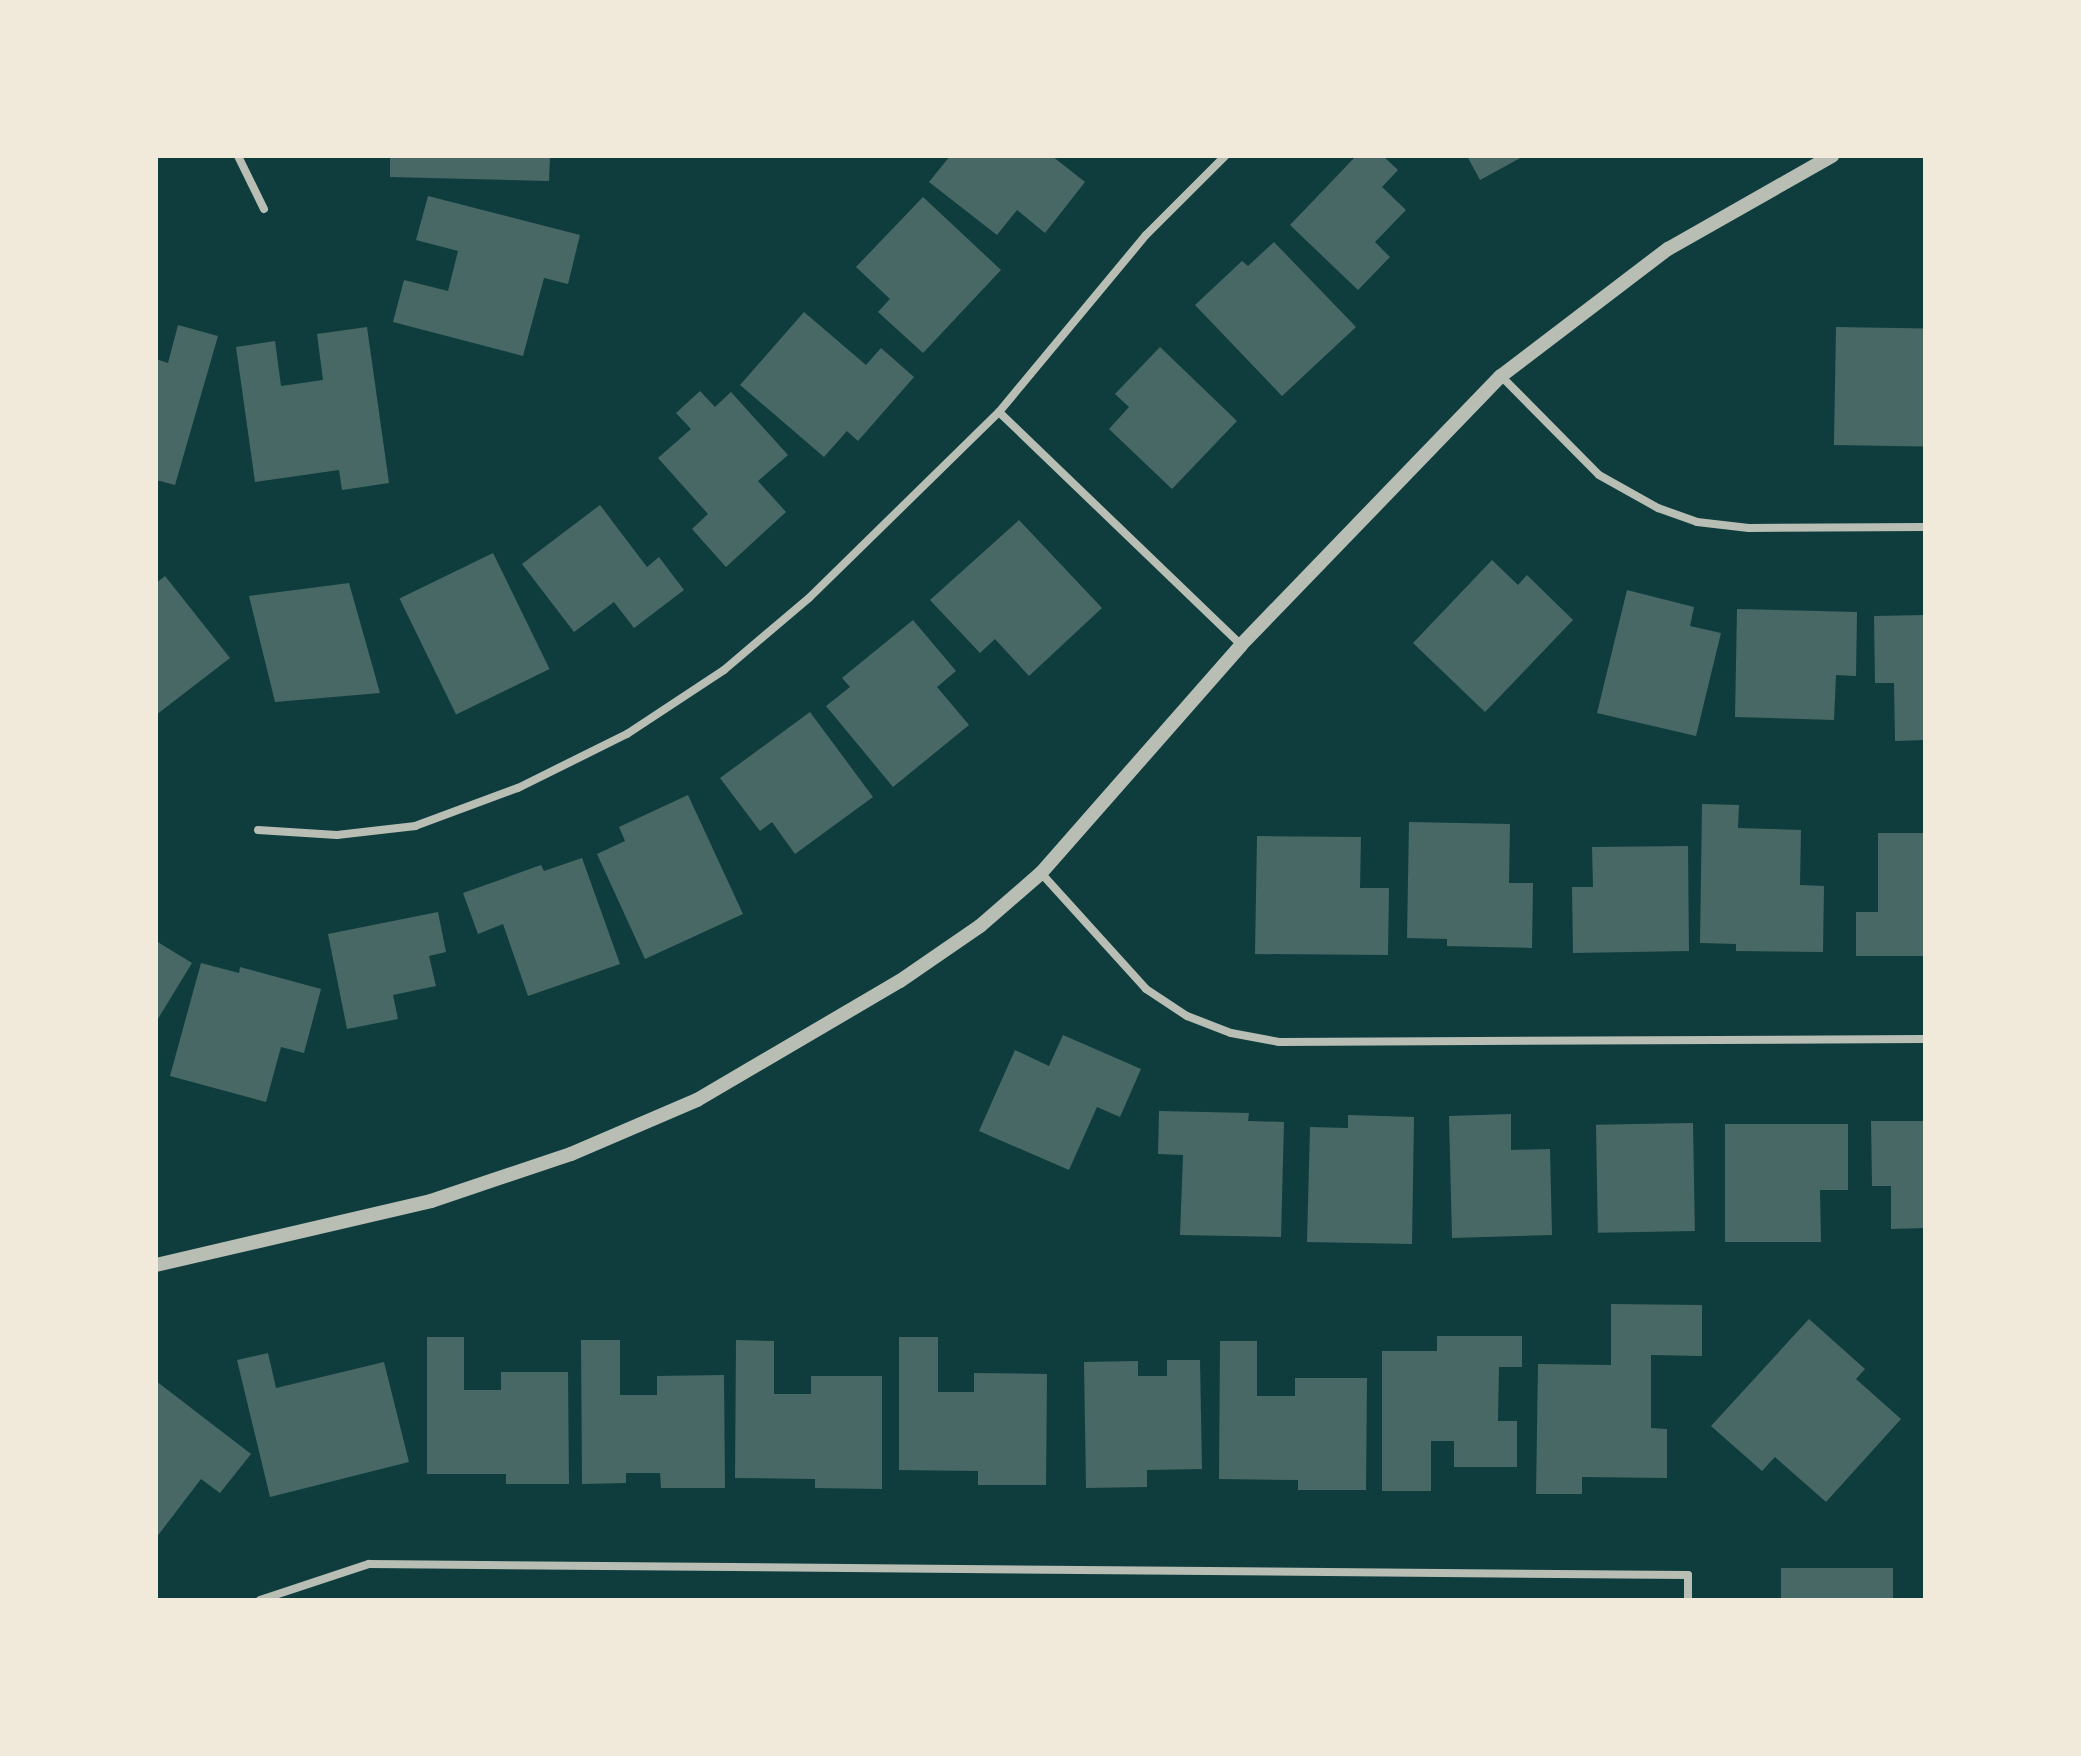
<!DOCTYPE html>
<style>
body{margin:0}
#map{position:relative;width:2081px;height:1756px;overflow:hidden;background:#0f3d3e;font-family:"IBM Plex Serif",serif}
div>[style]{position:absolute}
.building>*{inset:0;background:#486865;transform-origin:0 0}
.minor>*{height:8px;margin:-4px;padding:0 4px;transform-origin:4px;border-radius:4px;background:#b8beb3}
.tertiary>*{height:14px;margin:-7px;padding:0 7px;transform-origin:7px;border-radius:7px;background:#b8beb3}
span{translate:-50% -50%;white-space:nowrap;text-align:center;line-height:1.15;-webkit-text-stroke:7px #f1e9da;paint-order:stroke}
.frame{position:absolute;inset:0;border:158px solid #f1e9da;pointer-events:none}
</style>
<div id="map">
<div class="building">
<i style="clip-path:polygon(390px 156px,550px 156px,549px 181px,390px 177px)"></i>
<i style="clip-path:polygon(950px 156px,1052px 156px,1085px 182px,1045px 233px,1017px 210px,997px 235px,929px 182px)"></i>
<i style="clip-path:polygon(1356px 156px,1383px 156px,1398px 170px,1382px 187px,1406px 210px,1375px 242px,1390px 257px,1358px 290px,1290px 225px)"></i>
<i style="clip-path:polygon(1467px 156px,1524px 156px,1480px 180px)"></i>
<i style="clip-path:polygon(428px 196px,580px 235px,568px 284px,544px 278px,523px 356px,393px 322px,404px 280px,448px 291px,458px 251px,416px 240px)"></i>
<i style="clip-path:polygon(923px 197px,1001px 270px,923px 353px,878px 312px,890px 299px,856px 267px)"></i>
<i style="clip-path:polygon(1274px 242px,1356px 327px,1282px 396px,1195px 305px,1242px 261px,1248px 266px)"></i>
<i style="clip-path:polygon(804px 312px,866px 365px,881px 348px,914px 377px,858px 441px,847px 431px,824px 457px,740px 385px)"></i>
<i style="clip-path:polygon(178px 325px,218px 336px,175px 485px,156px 480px,156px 359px,168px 363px)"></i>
<i style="clip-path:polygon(367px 327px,389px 483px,342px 490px,339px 470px,255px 482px,236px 347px,275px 341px,281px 386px,323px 380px,317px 334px)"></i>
<i style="left:1836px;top:327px;width:89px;height:118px;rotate:1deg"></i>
<i style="clip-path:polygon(1160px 347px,1237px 421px,1172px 489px,1109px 429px,1129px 407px,1115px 394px)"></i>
<i style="clip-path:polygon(700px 391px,715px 407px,731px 392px,788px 455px,758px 481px,786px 512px,726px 567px,692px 529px,708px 514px,658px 458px,691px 429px,676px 413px)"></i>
<i style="clip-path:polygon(600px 505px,647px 567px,659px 557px,684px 590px,634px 628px,614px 602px,574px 632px,522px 564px)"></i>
<i style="clip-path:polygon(1019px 520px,1102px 608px,1029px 676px,995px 639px,980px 653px,930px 600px)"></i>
<i style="left:493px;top:553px;width:129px;height:104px;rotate:64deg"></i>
<i style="clip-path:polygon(1492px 560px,1518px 585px,1527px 575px,1573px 620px,1485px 712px,1413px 643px)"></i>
<i style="clip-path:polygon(165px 576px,230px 658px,156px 715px,156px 583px)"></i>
<i style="clip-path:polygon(349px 583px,380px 693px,275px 702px,249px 596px)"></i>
<i style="clip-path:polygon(1627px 590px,1694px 607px,1690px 626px,1721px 633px,1696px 736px,1597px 713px)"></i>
<i style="clip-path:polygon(1737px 609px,1857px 612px,1856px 676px,1836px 675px,1834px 720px,1735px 717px)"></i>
<i style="clip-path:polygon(1925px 615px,1925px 740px,1895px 741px,1894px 683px,1875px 683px,1874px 616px)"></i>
<i style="clip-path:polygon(913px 620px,956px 671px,937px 687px,969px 725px,893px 787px,826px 706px,850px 687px,842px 678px)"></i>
<i style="clip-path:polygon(810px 712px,873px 797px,795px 854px,772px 822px,760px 831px,720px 778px)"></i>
<i style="clip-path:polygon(688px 795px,743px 914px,645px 959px,597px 854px,625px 841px,619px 827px)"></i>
<i style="clip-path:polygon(1702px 804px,1739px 805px,1738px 828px,1801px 830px,1800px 885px,1824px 886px,1823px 952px,1736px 951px,1736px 944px,1700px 943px)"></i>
<i style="clip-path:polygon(1409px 822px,1510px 824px,1509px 883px,1533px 883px,1532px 948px,1447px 946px,1447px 939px,1407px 938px)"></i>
<i style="clip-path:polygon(1878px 833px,1925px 833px,1925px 956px,1856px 956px,1856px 912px,1878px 912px)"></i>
<i style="clip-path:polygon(1257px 836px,1361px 837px,1360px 888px,1389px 888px,1388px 955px,1255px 954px)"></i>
<i style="clip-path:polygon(1688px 846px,1689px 951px,1573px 953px,1572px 887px,1593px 887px,1592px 847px)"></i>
<i style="clip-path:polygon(582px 858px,620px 964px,528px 996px,503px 924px,478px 934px,463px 893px,541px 865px,544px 871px)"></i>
<i style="clip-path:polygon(438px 912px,446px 952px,429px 956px,436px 986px,393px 995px,398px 1019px,347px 1029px,328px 934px)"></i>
<i style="clip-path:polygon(156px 941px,192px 963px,156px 1022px)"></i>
<i style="clip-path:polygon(201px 963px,239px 973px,240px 967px,321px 989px,304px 1053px,281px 1047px,266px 1102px,170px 1076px)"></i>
<i style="clip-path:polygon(1063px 1035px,1141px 1069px,1120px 1117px,1097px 1107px,1069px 1170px,979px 1131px,1015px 1050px,1049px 1066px)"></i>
<i style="clip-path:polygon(1159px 1111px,1249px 1113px,1248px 1121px,1284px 1122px,1281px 1237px,1180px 1235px,1183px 1155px,1158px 1154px)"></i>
<i style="clip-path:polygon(1511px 1114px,1511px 1150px,1550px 1149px,1552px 1235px,1452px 1238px,1449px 1116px)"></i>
<i style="clip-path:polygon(1348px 1115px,1414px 1117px,1412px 1244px,1307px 1242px,1310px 1127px,1348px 1128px)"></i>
<i style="clip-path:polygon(1871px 1121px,1925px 1121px,1925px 1228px,1891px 1229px,1891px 1186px,1872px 1186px)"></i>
<i style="left:1693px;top:1123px;width:108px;height:97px;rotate:89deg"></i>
<i style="clip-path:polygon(1725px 1124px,1848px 1124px,1848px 1190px,1820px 1190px,1821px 1242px,1725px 1242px)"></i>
<i style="clip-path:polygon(1611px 1304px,1702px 1305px,1702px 1356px,1651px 1355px,1651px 1428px,1667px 1429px,1667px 1478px,1582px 1477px,1582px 1494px,1536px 1494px,1538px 1364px,1611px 1365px)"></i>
<i style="clip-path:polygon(1809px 1319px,1865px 1369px,1856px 1379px,1901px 1419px,1826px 1502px,1775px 1457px,1762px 1471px,1711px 1426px)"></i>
<i style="clip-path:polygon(1437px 1336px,1522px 1336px,1522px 1367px,1499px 1367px,1498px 1421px,1517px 1421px,1517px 1467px,1454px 1467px,1454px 1441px,1431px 1441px,1431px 1491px,1382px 1491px,1382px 1351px,1437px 1351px)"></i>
<i style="clip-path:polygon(427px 1337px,464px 1337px,464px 1390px,501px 1390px,501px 1372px,568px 1372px,569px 1484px,506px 1484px,506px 1474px,427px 1474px)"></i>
<i style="clip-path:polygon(899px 1337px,938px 1337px,938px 1392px,974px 1392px,974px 1373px,1047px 1374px,1046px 1485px,978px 1485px,978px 1471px,899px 1470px)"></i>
<i style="clip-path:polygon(581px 1340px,620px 1340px,620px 1395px,657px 1395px,657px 1376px,724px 1375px,725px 1488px,661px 1488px,660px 1473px,626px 1473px,626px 1483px,582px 1484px)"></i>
<i style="clip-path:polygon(736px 1340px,774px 1341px,774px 1394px,811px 1394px,811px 1376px,882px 1376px,882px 1489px,815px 1488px,815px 1479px,735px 1478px)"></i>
<i style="clip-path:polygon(1220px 1341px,1257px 1341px,1257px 1396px,1295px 1396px,1295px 1378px,1367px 1378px,1366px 1490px,1298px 1490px,1298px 1480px,1219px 1479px)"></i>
<i style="clip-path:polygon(268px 1353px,276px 1388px,384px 1362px,409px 1462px,270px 1497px,237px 1360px)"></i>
<i style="clip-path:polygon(1167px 1360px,1200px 1360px,1202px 1469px,1147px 1470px,1147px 1487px,1086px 1488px,1084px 1362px,1138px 1361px,1138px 1376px,1167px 1376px)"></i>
<i style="clip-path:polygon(156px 1381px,251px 1454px,220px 1493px,201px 1479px,156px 1538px)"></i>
<i style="left:1781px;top:1568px;width:112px;height:32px"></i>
</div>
<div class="minor">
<i style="left:238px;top:156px;width:59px;rotate:63.9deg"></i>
<i style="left:1501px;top:376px;width:139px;rotate:45.3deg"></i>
<i style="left:1599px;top:475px;width:68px;rotate:29.2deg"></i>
<i style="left:1658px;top:508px;width:41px;rotate:19.7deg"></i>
<i style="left:1697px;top:522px;width:52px;rotate:6.6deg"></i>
<i style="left:1749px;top:528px;width:176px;rotate:-0.3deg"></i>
<i style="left:999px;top:412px;width:336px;rotate:43.9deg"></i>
<i style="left:258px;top:830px;width:79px;rotate:3.6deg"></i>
<i style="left:337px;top:835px;width:79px;rotate:-6.6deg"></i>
<i style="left:415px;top:826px;width:110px;rotate:-20.3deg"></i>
<i style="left:518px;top:788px;width:122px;rotate:-26.4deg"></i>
<i style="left:627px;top:734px;width:116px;rotate:-33.4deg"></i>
<i style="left:724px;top:670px;width:111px;rotate:-40.3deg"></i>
<i style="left:809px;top:598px;width:266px;rotate:-44.4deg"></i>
<i style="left:999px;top:412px;width:230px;rotate:-50.3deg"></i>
<i style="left:1146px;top:235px;width:112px;rotate:-45deg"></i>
<i style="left:1041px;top:873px;width:156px;rotate:47.8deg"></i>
<i style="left:1146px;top:989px;width:49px;rotate:33.4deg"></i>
<i style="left:1187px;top:1016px;width:47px;rotate:21.1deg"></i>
<i style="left:1231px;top:1033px;width:49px;rotate:10.6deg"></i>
<i style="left:1279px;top:1042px;width:646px;rotate:-0.27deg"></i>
<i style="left:260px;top:1600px;width:115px;rotate:-18.3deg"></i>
<i style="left:369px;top:1564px;width:1319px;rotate:0.48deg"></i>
<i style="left:1688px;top:1575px;width:25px;rotate:90deg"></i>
</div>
<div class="tertiary">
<i style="left:156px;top:1265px;width:282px;rotate:-13.1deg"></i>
<i style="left:431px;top:1201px;width:148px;rotate:-18.6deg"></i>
<i style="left:571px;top:1154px;width:137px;rotate:-23.2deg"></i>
<i style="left:697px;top:1100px;width:235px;rotate:-30.4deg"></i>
<i style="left:900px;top:981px;width:97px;rotate:-34.5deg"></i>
<i style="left:980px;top:926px;width:81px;rotate:-41deg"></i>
<i style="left:1041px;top:873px;width:303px;rotate:-48.7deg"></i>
<i style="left:1241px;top:645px;width:374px;rotate:-46deg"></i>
<i style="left:1501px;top:376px;width:210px;rotate:-37.3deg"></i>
<i style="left:1668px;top:249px;width:189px;rotate:-29.6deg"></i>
</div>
<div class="frame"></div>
</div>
